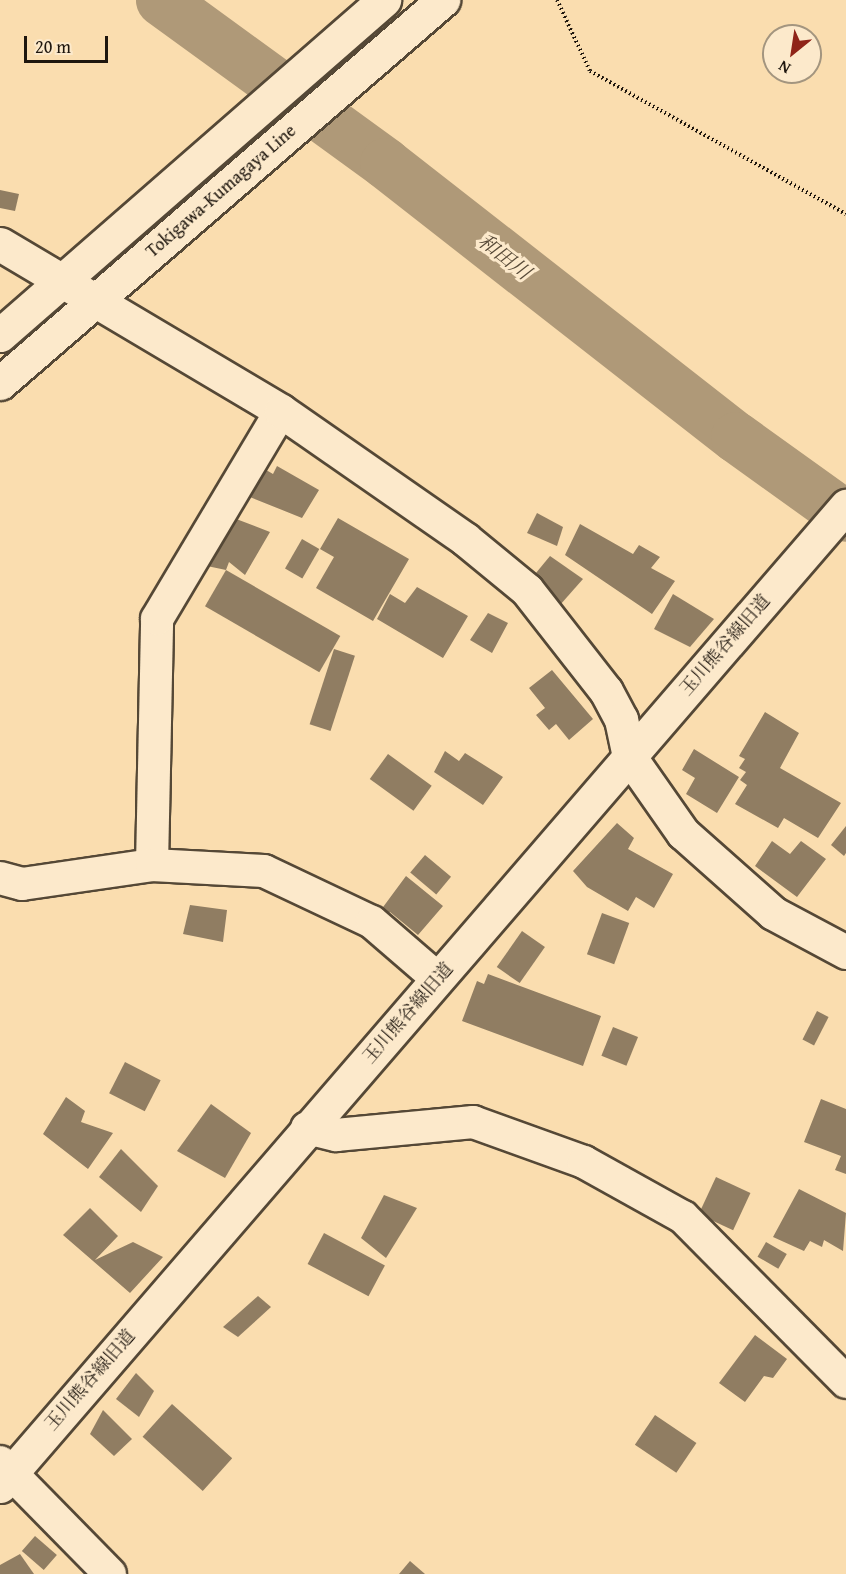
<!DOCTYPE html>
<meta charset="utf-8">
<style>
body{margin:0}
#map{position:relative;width:846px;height:1574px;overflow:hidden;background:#faddaf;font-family:"Gentium Book Plus","Noto Serif JP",serif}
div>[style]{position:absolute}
.river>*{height:51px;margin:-25.5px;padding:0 25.5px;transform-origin:25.5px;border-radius:25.5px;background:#af9978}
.building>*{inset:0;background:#907d62;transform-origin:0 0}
.path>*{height:4px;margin-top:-2px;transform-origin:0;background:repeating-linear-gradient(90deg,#1e160e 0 1.5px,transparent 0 4.5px)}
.roads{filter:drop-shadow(2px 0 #554836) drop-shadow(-2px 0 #554836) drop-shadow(0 2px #554836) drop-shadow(0 -2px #554836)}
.minor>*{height:32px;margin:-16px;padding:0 16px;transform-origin:16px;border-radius:16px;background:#fce9cb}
.tertiary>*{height:33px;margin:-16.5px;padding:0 16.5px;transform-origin:16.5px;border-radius:16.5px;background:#fce9cb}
.secondary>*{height:33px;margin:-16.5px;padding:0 16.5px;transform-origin:16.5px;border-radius:16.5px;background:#fce9cb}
span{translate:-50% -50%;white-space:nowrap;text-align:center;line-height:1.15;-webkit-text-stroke:6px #fce9cb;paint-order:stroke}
.street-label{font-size:18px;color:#1e160e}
.water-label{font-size:20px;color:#584a38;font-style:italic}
.north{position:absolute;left:762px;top:24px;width:60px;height:60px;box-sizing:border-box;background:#fce9cb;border:2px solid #a3957f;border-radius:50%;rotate:210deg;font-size:16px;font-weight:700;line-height:24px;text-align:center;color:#1e160e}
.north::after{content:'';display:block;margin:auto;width:21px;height:27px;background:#8f2418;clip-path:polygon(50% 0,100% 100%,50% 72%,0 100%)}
.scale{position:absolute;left:24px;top:36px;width:84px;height:27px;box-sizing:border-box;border:3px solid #1e160e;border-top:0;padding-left:8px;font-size:18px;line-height:21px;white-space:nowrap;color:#1e160e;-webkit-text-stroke:4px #fce9cb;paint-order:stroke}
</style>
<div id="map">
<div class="river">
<i style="left:161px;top:0;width:277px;rotate:36deg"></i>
<i style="left:385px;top:163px;width:445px;rotate:38deg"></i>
<i style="left:736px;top:437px;width:135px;rotate:35.7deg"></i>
</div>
<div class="building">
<i style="clip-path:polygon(0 190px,19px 194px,15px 211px,0 208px)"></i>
<i style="clip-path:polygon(277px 466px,319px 490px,302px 518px,245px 495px,261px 467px,273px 474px)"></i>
<i style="clip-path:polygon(537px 513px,563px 527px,557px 546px,527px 533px)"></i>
<i style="clip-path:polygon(231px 517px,270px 532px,245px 575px,229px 562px,226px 570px,207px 566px)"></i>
<i style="clip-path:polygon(338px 518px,409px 559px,373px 621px,316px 588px,334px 557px,320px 549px)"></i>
<i style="clip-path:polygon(580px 524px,633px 554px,639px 545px,660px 557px,651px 568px,675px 581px,652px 614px,565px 555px)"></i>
<i style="left:302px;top:539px;width:20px;height:34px;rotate:30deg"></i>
<i style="clip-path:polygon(550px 556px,583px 579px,560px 605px,531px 579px)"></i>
<i style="left:226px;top:570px;width:132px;height:42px;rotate:30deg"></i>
<i style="clip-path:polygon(417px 587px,468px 616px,443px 658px,377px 619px,390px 594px,405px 603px)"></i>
<i style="clip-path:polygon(673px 594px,714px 619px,690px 647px,654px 629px)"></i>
<i style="clip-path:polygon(488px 613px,508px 623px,492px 653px,470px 640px)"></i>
<i style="left:334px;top:649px;width:22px;height:79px;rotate:18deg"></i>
<i style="clip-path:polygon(552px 670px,593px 719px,569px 740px,556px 724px,549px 730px,536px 715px,545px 708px,529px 688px)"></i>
<i style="clip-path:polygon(765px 712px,799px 733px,780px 768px,841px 803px,818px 838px,784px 818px,778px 828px,735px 804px,747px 785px,740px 780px,746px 772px,739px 768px,745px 759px,739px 756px)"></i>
<i style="clip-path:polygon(694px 749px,739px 777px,717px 813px,686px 794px,695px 778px,682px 770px)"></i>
<i style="clip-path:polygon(445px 751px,459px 761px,465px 753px,503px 777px,483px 805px,434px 772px)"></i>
<i style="left:388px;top:754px;width:54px;height:31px;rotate:36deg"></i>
<i style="clip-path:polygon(617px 823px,634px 838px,628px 849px,673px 874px,654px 908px,636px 897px,628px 911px,587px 887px,573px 871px)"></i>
<i style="clip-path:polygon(846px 826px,846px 853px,844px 856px,831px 845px)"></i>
<i style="clip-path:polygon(772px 841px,790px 854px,801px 841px,826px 859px,797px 897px,755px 866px)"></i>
<i style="left:425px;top:855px;width:34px;height:23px;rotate:40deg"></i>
<i style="clip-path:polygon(406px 876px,443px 906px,418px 935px,390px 912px,378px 926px,372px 922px)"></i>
<i style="clip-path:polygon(190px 905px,227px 910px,223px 942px,183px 934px)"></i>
<i style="left:602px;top:913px;width:29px;height:44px;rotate:20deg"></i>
<i style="left:522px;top:931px;width:28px;height:44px;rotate:35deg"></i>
<i style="clip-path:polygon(488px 974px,601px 1016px,583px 1066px,462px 1021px,477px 981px,484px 984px)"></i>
<i style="left:817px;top:1011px;width:13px;height:32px;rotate:27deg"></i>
<i style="left:613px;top:1027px;width:27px;height:31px;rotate:22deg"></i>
<i style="left:125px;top:1062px;width:40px;height:35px;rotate:27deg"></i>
<i style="clip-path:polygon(66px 1097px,85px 1111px,81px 1122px,113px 1133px,88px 1169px,43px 1134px)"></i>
<i style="clip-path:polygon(821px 1099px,846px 1109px,846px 1174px,835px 1170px,841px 1156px,804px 1142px)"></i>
<i style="clip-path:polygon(211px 1104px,251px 1133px,225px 1178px,177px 1151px)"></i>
<i style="clip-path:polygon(121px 1149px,158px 1186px,141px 1212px,99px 1177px)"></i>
<i style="left:716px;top:1177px;width:38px;height:41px;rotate:25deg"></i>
<i style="clip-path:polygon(799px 1189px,846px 1213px,843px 1251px,824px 1240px,822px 1247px,810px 1241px,804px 1251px,773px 1237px)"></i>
<i style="clip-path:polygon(384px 1195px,417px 1208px,386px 1258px,361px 1238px)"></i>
<i style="clip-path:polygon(90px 1208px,118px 1236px,95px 1260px,133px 1242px,163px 1257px,130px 1293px,63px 1235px)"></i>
<i style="left:324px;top:1233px;width:69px;height:35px;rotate:28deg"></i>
<i style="left:766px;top:1242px;width:24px;height:17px;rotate:30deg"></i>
<i style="clip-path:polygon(258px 1296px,271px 1307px,238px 1337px,223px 1327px)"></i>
<i style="clip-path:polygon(755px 1335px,787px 1359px,773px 1378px,764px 1376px,745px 1402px,719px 1383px)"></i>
<i style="clip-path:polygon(136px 1373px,154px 1391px,139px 1417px,116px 1399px)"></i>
<i style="left:172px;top:1404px;width:81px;height:44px;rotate:42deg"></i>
<i style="clip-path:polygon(103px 1410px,132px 1439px,114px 1456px,90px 1434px)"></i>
<i style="left:655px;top:1415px;width:50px;height:36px;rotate:34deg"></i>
<i style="left:35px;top:1536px;width:29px;height:20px;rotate:41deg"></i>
<i style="clip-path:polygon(20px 1554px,34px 1574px,0 1574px,0 1565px)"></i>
<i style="clip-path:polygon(410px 1561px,425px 1574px,399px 1574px)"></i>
</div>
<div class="path">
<i style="left:557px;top:0;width:78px;rotate:65.1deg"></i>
<i style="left:590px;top:71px;width:293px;rotate:29.2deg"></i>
</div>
<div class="roads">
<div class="minor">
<i style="left:152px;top:865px;width:246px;rotate:-88.8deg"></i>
<i style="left:157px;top:619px;width:242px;rotate:-59.2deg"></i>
<i style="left:0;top:878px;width:23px;rotate:15deg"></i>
<i style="left:22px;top:884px;width:131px;rotate:-8.3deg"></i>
<i style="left:152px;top:865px;width:112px;rotate:3.1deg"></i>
<i style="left:264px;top:871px;width:119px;rotate:25.3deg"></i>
<i style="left:372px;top:922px;width:87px;rotate:40.8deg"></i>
<i style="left:307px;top:1128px;width:30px;rotate:14deg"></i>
<i style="left:336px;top:1135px;width:138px;rotate:-5.4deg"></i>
<i style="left:473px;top:1122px;width:118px;rotate:19.8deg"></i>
<i style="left:584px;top:1162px;width:113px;rotate:29.1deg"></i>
<i style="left:683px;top:1217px;width:232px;rotate:45.3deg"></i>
<i style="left:0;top:1462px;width:157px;rotate:45.5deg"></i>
</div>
<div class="tertiary">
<i style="left:0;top:244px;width:327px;rotate:30.7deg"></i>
<i style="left:281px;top:411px;width:224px;rotate:34.8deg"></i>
<i style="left:465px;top:539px;width:80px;rotate:39.4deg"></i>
<i style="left:527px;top:590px;width:128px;rotate:52deg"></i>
<i style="left:606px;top:691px;width:32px;rotate:62deg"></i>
<i style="left:621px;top:719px;width:38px;rotate:78deg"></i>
<i style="left:629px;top:756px;width:94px;rotate:55deg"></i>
<i style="left:683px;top:833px;width:120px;rotate:41.6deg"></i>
<i style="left:773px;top:913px;width:83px;rotate:28.1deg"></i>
<i style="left:0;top:1486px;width:1295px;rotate:-49.2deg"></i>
</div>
<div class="secondary">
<i style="left:0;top:335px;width:510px;rotate:-41.1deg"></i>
<i style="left:0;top:383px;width:586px;rotate:-40.85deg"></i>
</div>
</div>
<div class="street-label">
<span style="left:221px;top:191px;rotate:-41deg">Tokigawa-Kumagaya Line</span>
<span style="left:725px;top:645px;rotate:-49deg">玉川熊谷線旧道</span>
<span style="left:408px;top:1013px;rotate:-49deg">玉川熊谷線旧道</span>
<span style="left:90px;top:1380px;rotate:-49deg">玉川熊谷線旧道</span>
</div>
<div class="water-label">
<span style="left:505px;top:256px;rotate:38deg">和田川</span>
</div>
<div class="north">N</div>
<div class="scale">20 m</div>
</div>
